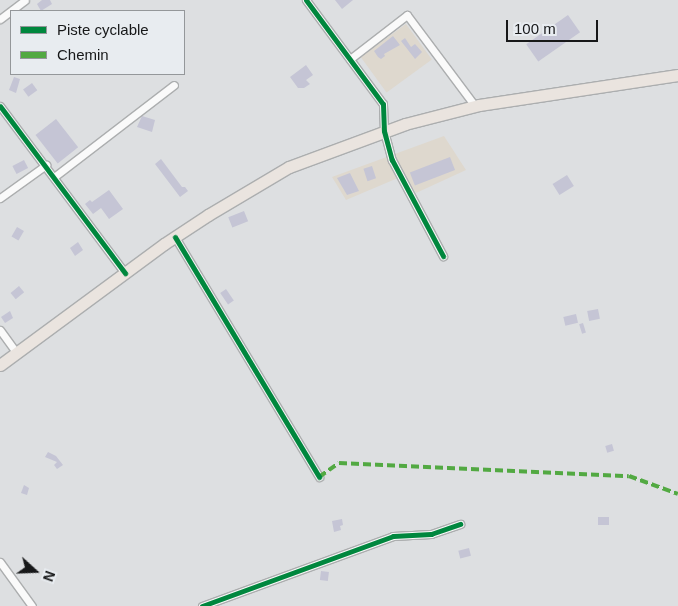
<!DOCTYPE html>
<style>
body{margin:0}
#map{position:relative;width:678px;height:606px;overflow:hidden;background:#dddfe1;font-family:Arial,sans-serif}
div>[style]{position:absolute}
.industrial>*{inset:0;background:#ded8ce;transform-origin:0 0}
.building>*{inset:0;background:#c5c5d5;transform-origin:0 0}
.roads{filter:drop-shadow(1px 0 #acaeaf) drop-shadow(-1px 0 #acaeaf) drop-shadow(0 1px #acaeaf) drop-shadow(0 -1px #acaeaf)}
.minor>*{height:7px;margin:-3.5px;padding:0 3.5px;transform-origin:3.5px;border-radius:3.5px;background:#fafafa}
.trunk>*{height:11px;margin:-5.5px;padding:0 5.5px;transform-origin:5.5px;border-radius:5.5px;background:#eae4df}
.quiet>*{height:4px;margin-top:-2px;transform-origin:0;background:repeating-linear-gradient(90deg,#52a942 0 8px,transparent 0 12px)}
.cycleway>*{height:5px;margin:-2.5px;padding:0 2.5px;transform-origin:2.5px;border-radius:2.5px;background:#00873e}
span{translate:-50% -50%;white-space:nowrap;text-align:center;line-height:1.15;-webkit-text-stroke:4.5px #e8ecf0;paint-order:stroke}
.legend{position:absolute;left:10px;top:10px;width:175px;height:65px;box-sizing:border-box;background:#e8ecf0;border:1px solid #94979a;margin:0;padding:6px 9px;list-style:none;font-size:15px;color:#171819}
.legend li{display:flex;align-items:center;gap:10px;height:25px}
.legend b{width:25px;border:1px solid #94979a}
.north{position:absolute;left:10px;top:546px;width:50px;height:50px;-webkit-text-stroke:4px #e8ecf0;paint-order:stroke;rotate:110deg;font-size:14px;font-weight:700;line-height:20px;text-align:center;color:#171819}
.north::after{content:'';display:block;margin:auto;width:18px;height:22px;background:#171819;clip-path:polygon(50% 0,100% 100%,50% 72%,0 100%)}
.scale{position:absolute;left:506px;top:20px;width:92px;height:22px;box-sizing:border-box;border:2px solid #171819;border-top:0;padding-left:6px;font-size:15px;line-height:18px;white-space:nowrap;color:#171819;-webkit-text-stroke:4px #e8ecf0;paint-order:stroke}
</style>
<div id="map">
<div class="industrial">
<i style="left:406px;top:24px;width:44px;height:56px;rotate:54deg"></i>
<i style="clip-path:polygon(444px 136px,466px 170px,416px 193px,405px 175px,346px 200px,332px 177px)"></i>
</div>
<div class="building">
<i style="clip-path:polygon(42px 0,50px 0,52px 4px,41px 11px,37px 4px)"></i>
<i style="clip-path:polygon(335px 0,353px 0,342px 9px)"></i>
<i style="left:568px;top:15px;width:21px;height:51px;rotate:55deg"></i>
<i style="clip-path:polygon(393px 36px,400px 45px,384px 54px,385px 56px,381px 59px,378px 57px,374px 51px)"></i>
<i style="clip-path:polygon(405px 38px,411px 47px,415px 44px,422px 52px,415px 59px,401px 41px)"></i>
<i style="clip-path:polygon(306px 65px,313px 75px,306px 80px,310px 84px,304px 88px,298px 88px,290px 77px)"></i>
<i style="clip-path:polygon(14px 77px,20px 79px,16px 93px,9px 90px)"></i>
<i style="left:32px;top:83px;width:9px;height:11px;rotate:54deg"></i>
<i style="clip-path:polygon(142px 116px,155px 120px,152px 132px,137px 127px)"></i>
<i style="left:56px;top:119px;width:36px;height:26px;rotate:52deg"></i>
<i style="left:450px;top:157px;width:14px;height:43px;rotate:69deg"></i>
<i style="clip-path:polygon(161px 159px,182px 187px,185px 187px,188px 191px,180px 197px,155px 164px)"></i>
<i style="left:24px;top:160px;width:9px;height:13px;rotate:63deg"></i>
<i style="left:372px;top:166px;width:13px;height:9px;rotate:72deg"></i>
<i style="clip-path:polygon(350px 173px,359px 191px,347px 195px,337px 178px)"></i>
<i style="left:567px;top:175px;width:13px;height:17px;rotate:58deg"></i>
<i style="clip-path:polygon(109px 190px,123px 209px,109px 219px,101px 208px,93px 214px,85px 204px,90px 200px,92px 202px)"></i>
<i style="left:244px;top:211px;width:11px;height:17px;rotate:68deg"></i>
<i style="left:17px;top:227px;width:8px;height:11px;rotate:30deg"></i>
<i style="clip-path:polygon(78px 242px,83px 250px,75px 256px,70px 248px)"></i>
<i style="left:19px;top:286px;width:8px;height:11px;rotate:50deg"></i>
<i style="left:226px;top:289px;width:14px;height:7px;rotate:56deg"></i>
<i style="left:598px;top:309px;width:10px;height:11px;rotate:79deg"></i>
<i style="clip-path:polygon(10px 311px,13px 318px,5px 323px,1px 317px)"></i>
<i style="left:576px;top:314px;width:9px;height:13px;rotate:77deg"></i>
<i style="left:583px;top:323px;width:10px;height:4px;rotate:73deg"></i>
<i style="left:612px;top:444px;width:7px;height:7px;rotate:74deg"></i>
<i style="clip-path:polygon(48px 452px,56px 456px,63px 465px,57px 469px,54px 465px,57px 462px,45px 457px)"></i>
<i style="clip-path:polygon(24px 485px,29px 488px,27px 495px,21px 493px)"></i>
<i style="left:598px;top:517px;width:11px;height:8px"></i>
<i style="clip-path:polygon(342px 519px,343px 525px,340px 526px,341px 530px,334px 532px,332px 521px)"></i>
<i style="left:469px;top:548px;width:8px;height:11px;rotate:76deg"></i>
<i style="left:321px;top:571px;width:8px;height:9px;rotate:7deg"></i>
</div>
<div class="roads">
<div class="minor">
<i style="left:306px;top:0;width:129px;rotate:53.5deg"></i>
<i style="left:383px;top:104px;width:27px;rotate:88deg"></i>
<i style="left:384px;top:131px;width:30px;rotate:75deg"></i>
<i style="left:392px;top:160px;width:109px;rotate:62deg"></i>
<i style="left:0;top:19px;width:31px;rotate:-37deg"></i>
<i style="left:350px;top:59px;width:72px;rotate:-37.7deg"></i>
<i style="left:407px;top:15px;width:114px;rotate:53.2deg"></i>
<i style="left:0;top:106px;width:209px;rotate:53.2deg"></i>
<i style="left:54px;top:177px;width:151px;rotate:-37.5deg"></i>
<i style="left:0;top:198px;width:57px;rotate:-35.7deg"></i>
<i style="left:175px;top:237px;width:280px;rotate:59deg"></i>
<i style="left:0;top:330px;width:29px;rotate:54deg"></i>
<i style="left:0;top:562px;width:54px;rotate:54deg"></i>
<i style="left:202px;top:606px;width:203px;rotate:-20.1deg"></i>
<i style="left:393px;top:536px;width:38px;rotate:-3deg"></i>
<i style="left:431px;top:534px;width:31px;rotate:-19deg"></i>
</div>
<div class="trunk">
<i style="left:0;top:365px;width:204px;rotate:-36.4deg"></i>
<i style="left:164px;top:244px;width:53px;rotate:-33.4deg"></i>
<i style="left:208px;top:215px;width:94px;rotate:-30.7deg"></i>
<i style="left:289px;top:167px;width:124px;rotate:-20.3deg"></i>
<i style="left:405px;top:124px;width:76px;rotate:-14.4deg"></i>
<i style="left:479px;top:105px;width:201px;rotate:-8.6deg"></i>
</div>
</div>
<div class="quiet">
<i style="left:319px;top:477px;width:24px;rotate:-35deg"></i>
<i style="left:339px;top:463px;width:290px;rotate:2.6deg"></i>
<i style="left:629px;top:476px;width:52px;rotate:20.2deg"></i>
</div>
<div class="cycleway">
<i style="left:306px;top:0;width:129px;rotate:53.5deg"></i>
<i style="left:383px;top:104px;width:27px;rotate:88deg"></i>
<i style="left:384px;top:131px;width:30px;rotate:75deg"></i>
<i style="left:392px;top:160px;width:109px;rotate:62deg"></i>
<i style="left:0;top:106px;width:209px;rotate:53.2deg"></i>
<i style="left:175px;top:237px;width:280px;rotate:59deg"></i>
<i style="left:202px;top:606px;width:203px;rotate:-20.1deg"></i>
<i style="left:393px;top:536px;width:38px;rotate:-3deg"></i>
<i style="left:431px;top:534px;width:31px;rotate:-19deg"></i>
</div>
<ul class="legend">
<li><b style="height:6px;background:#00873e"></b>Piste cyclable</li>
<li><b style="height:6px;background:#52a942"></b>Chemin</li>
</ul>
<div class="north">N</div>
<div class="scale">100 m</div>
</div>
